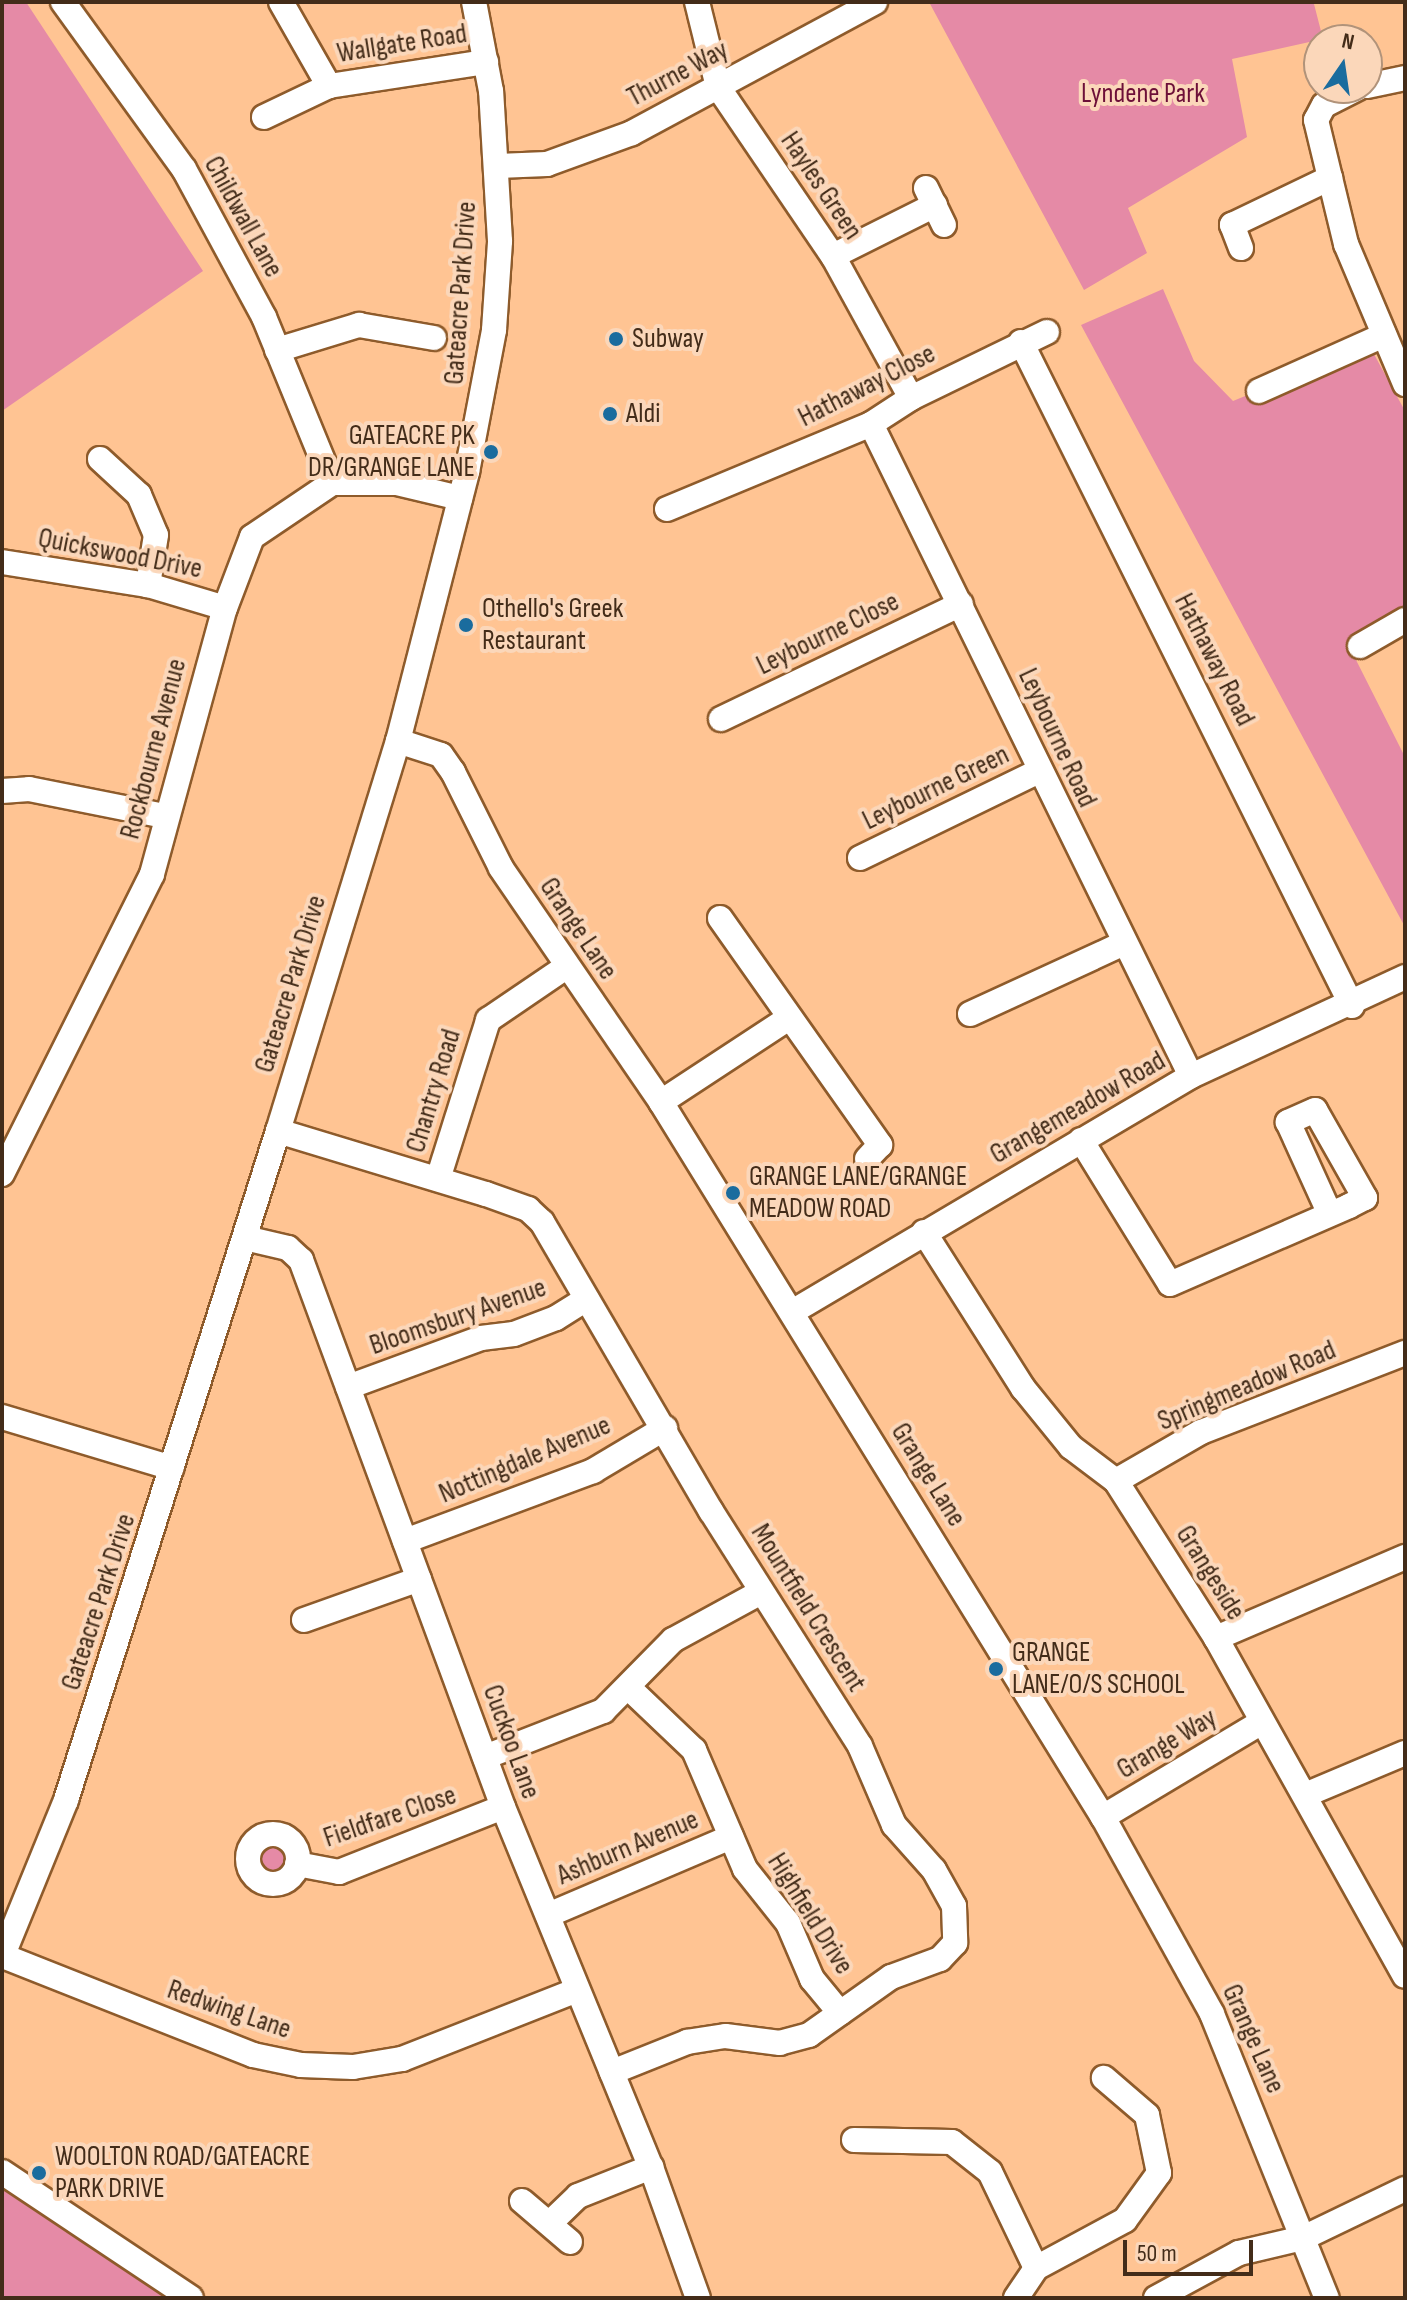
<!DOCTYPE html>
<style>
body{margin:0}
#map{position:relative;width:1407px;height:2300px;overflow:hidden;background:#ffc493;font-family:"Sofia Sans Condensed",sans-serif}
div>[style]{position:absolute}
.green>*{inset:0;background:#e58aa6}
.round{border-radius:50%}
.roads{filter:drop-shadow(2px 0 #8e5b2b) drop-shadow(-2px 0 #8e5b2b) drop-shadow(0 2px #8e5b2b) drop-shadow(0 -2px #8e5b2b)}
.minor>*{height:24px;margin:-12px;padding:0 12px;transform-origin:12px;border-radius:12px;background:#fff}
.minor>.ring{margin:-12px;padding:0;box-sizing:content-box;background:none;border:24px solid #fff;border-radius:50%}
.dots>*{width:22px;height:22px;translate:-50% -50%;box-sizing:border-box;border:4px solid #fbd7ba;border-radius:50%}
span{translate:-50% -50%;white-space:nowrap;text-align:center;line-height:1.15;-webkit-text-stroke:8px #fbd7ba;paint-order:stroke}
.street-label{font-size:28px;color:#432c19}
.park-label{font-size:28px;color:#6d0f38}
.poi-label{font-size:28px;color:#432c19}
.left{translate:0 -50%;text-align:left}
.right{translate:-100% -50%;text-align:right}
.frame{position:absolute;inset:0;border:4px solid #432c19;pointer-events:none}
.north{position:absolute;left:1303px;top:24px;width:80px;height:80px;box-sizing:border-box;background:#fbd7ba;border:2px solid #b1937a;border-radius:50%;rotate:13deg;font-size:22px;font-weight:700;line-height:32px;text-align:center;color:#432c19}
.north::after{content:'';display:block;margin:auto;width:28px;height:36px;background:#1a6c9e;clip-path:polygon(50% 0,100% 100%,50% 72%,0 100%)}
.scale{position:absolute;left:1123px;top:2240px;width:130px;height:36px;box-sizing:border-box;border:4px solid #432c19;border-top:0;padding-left:10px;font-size:24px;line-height:28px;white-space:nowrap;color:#432c19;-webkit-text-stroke:6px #fbd7ba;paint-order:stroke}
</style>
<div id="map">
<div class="green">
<i style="clip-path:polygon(2px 2px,26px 2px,203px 271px,2px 411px)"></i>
<i style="clip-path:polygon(929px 2px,1323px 2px,1314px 4px,1323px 39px,1232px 59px,1247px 137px,1128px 208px,1147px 253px,1084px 290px)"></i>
<i style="clip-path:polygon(1163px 289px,1194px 361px,1233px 401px,1369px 345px,1405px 411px,1405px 618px,1353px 654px,1405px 757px,1405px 927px,1081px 325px)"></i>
<i class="round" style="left:254px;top:1840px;width:36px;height:36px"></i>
<i style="clip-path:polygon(2px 2182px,186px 2298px,2px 2298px)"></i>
</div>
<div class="roads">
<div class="minor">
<i style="left:63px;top:2px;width:206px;rotate:54.1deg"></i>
<i style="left:184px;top:169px;width:168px;rotate:61.6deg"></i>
<i style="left:264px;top:317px;width:179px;rotate:67.7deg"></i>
<i style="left:281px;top:2px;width:97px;rotate:60.3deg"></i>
<i style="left:329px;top:86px;width:159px;rotate:-8.7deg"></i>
<i style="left:697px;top:2px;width:88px;rotate:76.1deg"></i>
<i style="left:718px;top:87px;width:204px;rotate:55.8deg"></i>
<i style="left:833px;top:256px;width:162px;rotate:61.2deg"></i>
<i style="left:1367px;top:86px;width:39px;rotate:-12deg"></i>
<i style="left:1358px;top:88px;width:38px;rotate:153deg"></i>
<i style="left:1324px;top:105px;width:17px;rotate:118deg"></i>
<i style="left:1316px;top:120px;width:128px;rotate:76.4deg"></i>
<i style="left:1346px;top:244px;width:152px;rotate:67.1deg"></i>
<i style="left:264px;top:117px;width:72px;rotate:-25.5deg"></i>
<i style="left:498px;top:166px;width:49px;rotate:-2.3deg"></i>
<i style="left:547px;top:164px;width:90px;rotate:-20deg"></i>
<i style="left:632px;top:133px;width:276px;rotate:-28.3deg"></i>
<i style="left:926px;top:188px;width:41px;rotate:64.1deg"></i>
<i style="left:1241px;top:248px;width:25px;rotate:-111deg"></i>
<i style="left:1232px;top:225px;width:109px;rotate:-25.6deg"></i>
<i style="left:833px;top:256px;width:114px;rotate:-26.6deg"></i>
<i style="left:1021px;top:342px;width:742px;rotate:63.5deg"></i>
<i style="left:277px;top:350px;width:86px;rotate:-17deg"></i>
<i style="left:359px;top:325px;width:76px;rotate:9.8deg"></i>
<i style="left:1259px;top:391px;width:137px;rotate:-24.1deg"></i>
<i style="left:871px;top:424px;width:726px;rotate:63.86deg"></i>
<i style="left:100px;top:459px;width:53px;rotate:42.7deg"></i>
<i style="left:139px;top:495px;width:43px;rotate:67deg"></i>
<i style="left:156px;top:535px;width:51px;rotate:99.1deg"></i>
<i style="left:667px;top:509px;width:221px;rotate:-22.6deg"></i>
<i style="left:871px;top:424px;width:48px;rotate:-33deg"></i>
<i style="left:911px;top:398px;width:151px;rotate:-25.9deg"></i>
<i style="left:2px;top:562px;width:148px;rotate:9deg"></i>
<i style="left:148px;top:585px;width:80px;rotate:16.6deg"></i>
<i style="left:1360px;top:646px;width:52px;rotate:-30deg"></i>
<i style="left:721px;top:719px;width:266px;rotate:-25.6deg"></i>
<i style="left:398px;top:741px;width:45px;rotate:18deg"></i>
<i style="left:441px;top:755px;width:21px;rotate:55deg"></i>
<i style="left:453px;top:772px;width:107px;rotate:63.4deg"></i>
<i style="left:501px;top:868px;width:283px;rotate:55.6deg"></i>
<i style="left:661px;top:1102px;width:841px;rotate:58.28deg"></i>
<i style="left:1103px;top:1817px;width:225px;rotate:61deg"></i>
<i style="left:1212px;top:2014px;width:306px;rotate:68deg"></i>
<i style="left:2px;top:791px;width:27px;rotate:-4deg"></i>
<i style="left:29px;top:789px;width:138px;rotate:11.3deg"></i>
<i style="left:860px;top:858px;width:199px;rotate:-25.9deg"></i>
<i style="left:720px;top:918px;width:278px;rotate:54.8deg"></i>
<i style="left:880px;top:1145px;width:19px;rotate:133deg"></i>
<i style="left:970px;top:1014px;width:167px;rotate:-24.7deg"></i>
<i style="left:661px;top:1102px;width:153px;rotate:-33.3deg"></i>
<i style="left:278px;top:1131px;width:217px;rotate:16.9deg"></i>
<i style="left:486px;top:1194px;width:45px;rotate:19.7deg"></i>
<i style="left:528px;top:1209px;width:19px;rotate:43deg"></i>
<i style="left:542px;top:1222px;width:335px;rotate:59.7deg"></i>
<i style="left:711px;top:1511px;width:278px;rotate:57.6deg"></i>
<i style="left:860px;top:1746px;width:86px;rotate:66.7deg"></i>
<i style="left:894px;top:1825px;width:60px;rotate:48.4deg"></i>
<i style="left:934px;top:1870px;width:41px;rotate:60.9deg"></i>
<i style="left:954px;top:1906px;width:37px;rotate:88deg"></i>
<i style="left:955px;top:1943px;width:22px;rotate:133deg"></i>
<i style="left:940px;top:1959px;width:52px;rotate:159.8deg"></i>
<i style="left:891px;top:1977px;width:100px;rotate:144.7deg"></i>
<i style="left:809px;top:2035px;width:30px;rotate:165deg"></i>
<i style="left:780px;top:2043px;width:55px;rotate:-172.7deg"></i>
<i style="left:725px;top:2036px;width:38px;rotate:171deg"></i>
<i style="left:687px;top:2042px;width:81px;rotate:158.2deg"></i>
<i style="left:1081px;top:1140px;width:169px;rotate:58.3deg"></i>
<i style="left:1170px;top:1284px;width:195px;rotate:-23.5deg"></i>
<i style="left:1349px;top:1206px;width:18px;rotate:-27deg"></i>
<i style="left:1365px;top:1198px;width:101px;rotate:-119.6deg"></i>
<i style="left:1315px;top:1110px;width:30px;rotate:156deg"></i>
<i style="left:1288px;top:1122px;width:101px;rotate:65.5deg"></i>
<i style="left:2px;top:1174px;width:335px;rotate:-63.4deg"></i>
<i style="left:152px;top:874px;width:276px;rotate:-74.7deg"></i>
<i style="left:225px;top:608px;width:76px;rotate:-69.2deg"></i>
<i style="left:252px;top:537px;width:97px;rotate:-34deg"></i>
<i style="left:332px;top:483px;width:65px"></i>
<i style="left:397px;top:483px;width:65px;rotate:13.4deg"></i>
<i style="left:438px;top:1179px;width:167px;rotate:-72.5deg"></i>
<i style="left:488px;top:1020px;width:94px;rotate:-34.2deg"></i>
<i style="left:924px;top:1232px;width:185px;rotate:57.6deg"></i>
<i style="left:1023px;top:1388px;width:76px;rotate:50.9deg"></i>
<i style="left:1071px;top:1447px;width:56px;rotate:37.1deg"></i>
<i style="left:1116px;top:1481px;width:186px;rotate:57.5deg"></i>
<i style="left:1216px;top:1638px;width:387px;rotate:60.8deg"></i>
<i style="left:245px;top:1238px;width:44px;rotate:13.1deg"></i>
<i style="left:288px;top:1248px;width:18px;rotate:43deg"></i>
<i style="left:301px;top:1260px;width:583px;rotate:69.73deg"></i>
<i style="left:503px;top:1807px;width:389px;rotate:67.7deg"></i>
<i style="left:651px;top:2167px;width:139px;rotate:70.3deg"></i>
<i style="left:792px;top:1312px;width:464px;rotate:-30.6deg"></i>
<i style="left:1191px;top:1076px;width:236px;rotate:-24.8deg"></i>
<i style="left:348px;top:1387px;width:142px;rotate:-20.2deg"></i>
<i style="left:481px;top:1338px;width:33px;rotate:-7deg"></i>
<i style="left:514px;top:1334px;width:45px;rotate:-20.9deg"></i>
<i style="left:556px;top:1318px;width:36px;rotate:-32deg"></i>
<i style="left:2px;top:1417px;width:177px;rotate:16.7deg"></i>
<i style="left:1116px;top:1481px;width:98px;rotate:-30deg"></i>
<i style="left:1201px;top:1432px;width:219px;rotate:-21.2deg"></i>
<i style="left:405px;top:1541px;width:201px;rotate:-20.4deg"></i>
<i style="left:593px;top:1471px;width:84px;rotate:-30.8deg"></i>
<i style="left:304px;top:1620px;width:122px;rotate:-19.6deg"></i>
<i style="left:1216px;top:1638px;width:206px;rotate:-23.2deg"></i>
<i style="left:629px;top:1688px;width:90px;rotate:43.6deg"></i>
<i style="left:694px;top:1750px;width:129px;rotate:66.8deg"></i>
<i style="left:745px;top:1869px;width:69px;rotate:51.5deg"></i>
<i style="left:788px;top:1923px;width:61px;rotate:66.8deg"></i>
<i style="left:812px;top:1979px;width:44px;rotate:50.5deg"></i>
<i style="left:485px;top:1757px;width:127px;rotate:-21.3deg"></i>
<i style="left:603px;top:1711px;width:100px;rotate:-45.4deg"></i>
<i style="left:673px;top:1640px;width:100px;rotate:-28.6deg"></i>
<i style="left:1305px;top:1795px;width:108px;rotate:-22.8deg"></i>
<i style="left:1103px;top:1817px;width:185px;rotate:-30.9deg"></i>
<i class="ring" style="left:248px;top:1834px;width:26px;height:26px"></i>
<i style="left:297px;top:1864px;width:43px;rotate:10.8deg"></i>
<i style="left:339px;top:1872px;width:176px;rotate:-21.6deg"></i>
<i style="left:548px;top:1915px;width:199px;rotate:-23.1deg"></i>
<i style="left:3px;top:1956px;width:269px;rotate:21.6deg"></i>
<i style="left:253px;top:2055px;width:49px;rotate:11.8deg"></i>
<i style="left:301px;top:2065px;width:52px;rotate:2.2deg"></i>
<i style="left:353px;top:2067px;width:50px;rotate:-9.3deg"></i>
<i style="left:402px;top:2059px;width:188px;rotate:-21.5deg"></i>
<i style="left:2px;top:1957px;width:170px;rotate:-67.8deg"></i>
<i style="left:66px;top:1800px;width:702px;rotate:-72.42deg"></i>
<i style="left:278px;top:1131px;width:408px;rotate:-72.9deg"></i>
<i style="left:398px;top:741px;width:278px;rotate:-75.6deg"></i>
<i style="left:467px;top:472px;width:145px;rotate:-79.2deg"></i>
<i style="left:494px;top:330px;width:89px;rotate:-86.1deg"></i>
<i style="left:500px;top:241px;width:150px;rotate:-93.4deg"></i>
<i style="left:491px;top:91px;width:91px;rotate:-100.8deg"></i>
<i style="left:854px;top:2140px;width:98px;rotate:1.2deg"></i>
<i style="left:952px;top:2142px;width:48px;rotate:38.3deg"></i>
<i style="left:990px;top:2172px;width:106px;rotate:64.4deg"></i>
<i style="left:2px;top:2172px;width:227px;rotate:33.7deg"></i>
<i style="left:522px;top:2201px;width:63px;rotate:40.5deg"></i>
<i style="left:551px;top:2222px;width:37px;rotate:-44deg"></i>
<i style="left:578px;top:2196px;width:79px;rotate:-21.7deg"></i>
<i style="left:1016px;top:2298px;width:36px;rotate:-56deg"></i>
<i style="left:1036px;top:2268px;width:101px;rotate:-28.3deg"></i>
<i style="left:1125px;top:2220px;width:58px;rotate:-54.1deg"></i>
<i style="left:1159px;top:2173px;width:59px;rotate:-101.7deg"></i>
<i style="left:1147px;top:2115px;width:57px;rotate:-139.3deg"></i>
<i style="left:1156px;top:2298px;width:94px;rotate:-28.5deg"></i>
<i style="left:1239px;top:2253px;width:66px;rotate:-13.2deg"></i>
<i style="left:1303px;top:2238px;width:113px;rotate:-25.7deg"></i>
</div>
</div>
<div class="dots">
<i style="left:616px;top:339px;background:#1a6c9e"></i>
<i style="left:610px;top:414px;background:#1a6c9e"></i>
<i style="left:491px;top:452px;background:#1a6c9e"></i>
<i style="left:466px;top:625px;background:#1a6c9e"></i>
<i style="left:733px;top:1193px;background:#1a6c9e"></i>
<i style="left:996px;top:1669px;background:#1a6c9e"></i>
<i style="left:39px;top:2173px;background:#1a6c9e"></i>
</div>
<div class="street-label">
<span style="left:402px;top:44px;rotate:-9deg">Wallgate Road</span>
<span style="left:678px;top:74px;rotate:-28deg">Thurne Way</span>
<span style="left:821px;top:186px;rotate:56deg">Hayles Green</span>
<span style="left:243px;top:217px;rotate:61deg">Childwall Lane</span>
<span style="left:461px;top:293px;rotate:-86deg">Gateacre Park Drive</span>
<span style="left:867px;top:386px;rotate:-27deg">Hathaway Close</span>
<span style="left:120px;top:554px;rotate:11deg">Quickswood Drive</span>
<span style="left:828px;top:634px;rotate:-26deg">Leybourne Close</span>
<span style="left:1214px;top:660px;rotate:63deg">Hathaway Road</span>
<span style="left:1057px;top:738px;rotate:65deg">Leybourne Road</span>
<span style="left:154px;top:749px;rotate:-75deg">Rockbourne Avenue</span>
<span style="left:936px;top:788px;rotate:-26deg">Leybourne Green</span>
<span style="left:578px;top:929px;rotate:56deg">Grange Lane</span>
<span style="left:291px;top:984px;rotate:-73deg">Gateacre Park Drive</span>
<span style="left:434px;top:1091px;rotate:-73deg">Chantry Road</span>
<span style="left:1078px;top:1108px;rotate:-30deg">Grangemeadow Road</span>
<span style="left:458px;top:1317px;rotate:-19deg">Bloomsbury Avenue</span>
<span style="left:1247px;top:1386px;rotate:-23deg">Springmeadow Road</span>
<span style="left:525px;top:1460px;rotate:-23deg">Nottingdale Avenue</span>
<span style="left:928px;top:1475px;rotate:58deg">Grange Lane</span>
<span style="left:1210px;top:1573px;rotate:58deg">Grangeside</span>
<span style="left:99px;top:1602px;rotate:-72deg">Gateacre Park Drive</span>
<span style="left:808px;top:1608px;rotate:58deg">Mountfield Crescent</span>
<span style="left:511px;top:1742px;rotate:70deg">Cuckoo Lane</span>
<span style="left:1167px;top:1744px;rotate:-31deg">Grange Way</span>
<span style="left:390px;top:1817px;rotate:-19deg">Fieldfare Close</span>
<span style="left:628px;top:1848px;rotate:-23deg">Ashburn Avenue</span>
<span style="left:810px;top:1914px;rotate:58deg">Highfield Drive</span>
<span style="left:229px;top:2010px;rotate:19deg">Redwing Lane</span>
<span style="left:1253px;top:2039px;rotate:66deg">Grange Lane</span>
</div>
<div class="park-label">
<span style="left:1143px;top:94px">Lyndene Park</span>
</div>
<div class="poi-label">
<span class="left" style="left:632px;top:339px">Subway</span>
<span class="left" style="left:626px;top:414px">Aldi</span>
<span class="right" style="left:475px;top:452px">GATEACRE PK<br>DR/GRANGE LANE</span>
<span class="left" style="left:482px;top:625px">Othello's Greek<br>Restaurant</span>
<span class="left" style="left:749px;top:1193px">GRANGE LANE/GRANGE<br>MEADOW ROAD</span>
<span class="left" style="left:1012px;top:1669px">GRANGE<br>LANE/O/S SCHOOL</span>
<span class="left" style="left:55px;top:2173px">WOOLTON ROAD/GATEACRE<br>PARK DRIVE</span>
</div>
<div class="frame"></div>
<div class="north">N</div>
<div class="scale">50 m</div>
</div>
